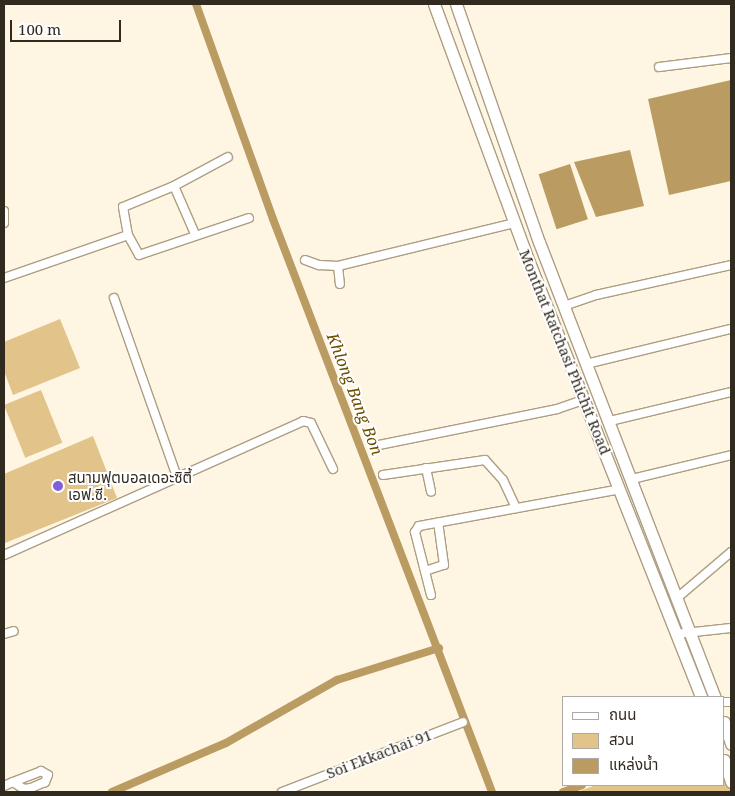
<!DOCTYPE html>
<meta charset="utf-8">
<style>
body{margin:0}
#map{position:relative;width:735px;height:796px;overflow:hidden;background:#fef5e3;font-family:"Noto Serif","Noto Sans Thai",serif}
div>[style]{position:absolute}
.green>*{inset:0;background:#e2c48a;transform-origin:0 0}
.water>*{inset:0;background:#ba9c62;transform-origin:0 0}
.canal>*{height:8px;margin:-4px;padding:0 4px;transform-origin:4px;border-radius:4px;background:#ba9c62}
.roads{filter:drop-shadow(1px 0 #ad9e82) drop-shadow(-1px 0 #ad9e82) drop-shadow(0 1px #ad9e82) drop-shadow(0 -1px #ad9e82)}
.street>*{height:8px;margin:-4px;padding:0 4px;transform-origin:4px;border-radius:4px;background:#fff}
.secondary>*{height:11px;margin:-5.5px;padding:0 5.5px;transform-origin:5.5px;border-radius:5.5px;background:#fff}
.dots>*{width:14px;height:14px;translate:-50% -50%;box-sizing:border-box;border:2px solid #fff;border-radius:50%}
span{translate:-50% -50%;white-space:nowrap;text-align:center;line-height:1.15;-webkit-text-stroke:4px #fff;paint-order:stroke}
.street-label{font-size:15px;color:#312a1f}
.poi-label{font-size:15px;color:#312a1f}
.left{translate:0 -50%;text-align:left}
.water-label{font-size:16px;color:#6c4e01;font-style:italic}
.frame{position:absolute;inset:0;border:5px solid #312a1f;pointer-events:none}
.legend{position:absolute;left:562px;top:696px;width:162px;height:90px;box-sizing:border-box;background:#fff;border:1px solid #adaaa5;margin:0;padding:6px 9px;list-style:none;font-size:15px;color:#312a1f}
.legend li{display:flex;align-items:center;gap:10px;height:25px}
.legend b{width:25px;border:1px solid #adaaa5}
.scale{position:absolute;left:10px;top:20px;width:111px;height:22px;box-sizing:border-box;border:2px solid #312a1f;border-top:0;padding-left:6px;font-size:15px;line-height:18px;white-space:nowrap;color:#312a1f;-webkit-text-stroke:4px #fff;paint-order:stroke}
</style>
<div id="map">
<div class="green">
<i style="clip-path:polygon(60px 319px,80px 368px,13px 395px,4px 371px,4px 342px)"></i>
<i style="left:41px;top:390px;width:57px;height:40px;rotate:68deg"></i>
<i style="clip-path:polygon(93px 436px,117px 498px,5px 543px,4px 474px)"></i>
<i style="clip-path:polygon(724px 769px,731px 792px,577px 792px,596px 785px,724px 785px)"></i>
</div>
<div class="water">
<i style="clip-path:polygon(731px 80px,731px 181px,669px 195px,648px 99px)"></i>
<i style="clip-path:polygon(630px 150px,644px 206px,596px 217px,574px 162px)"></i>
<i style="left:570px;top:164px;width:58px;height:33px;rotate:72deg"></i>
</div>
<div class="canal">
<i style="left:196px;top:4px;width:228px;rotate:70.3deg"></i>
<i style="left:273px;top:219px;width:613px;rotate:69.08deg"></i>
<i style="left:112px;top:792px;width:124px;rotate:-23.3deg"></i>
<i style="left:226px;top:743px;width:128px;rotate:-29.6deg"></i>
<i style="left:337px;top:680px;width:107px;rotate:-17.4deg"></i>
<i style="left:563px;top:792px;width:20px;rotate:-20deg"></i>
</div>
<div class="roads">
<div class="street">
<i style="left:659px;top:67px;width:73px;rotate:-7.1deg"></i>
<i style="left:174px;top:186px;width:61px;rotate:-28.2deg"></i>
<i style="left:4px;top:211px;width:12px;rotate:90deg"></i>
<i style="left:195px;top:234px;width:52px;rotate:-113.6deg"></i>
<i style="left:174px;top:186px;width:55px;rotate:157.6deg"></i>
<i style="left:123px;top:207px;width:28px;rotate:80deg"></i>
<i style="left:128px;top:235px;width:23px;rotate:61deg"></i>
<i style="left:139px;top:255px;width:116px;rotate:-18.6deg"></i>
<i style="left:305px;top:260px;width:15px;rotate:20deg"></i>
<i style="left:319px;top:265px;width:19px;rotate:3deg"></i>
<i style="left:338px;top:266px;width:181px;rotate:-13.7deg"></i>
<i style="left:338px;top:266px;width:18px;rotate:84deg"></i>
<i style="left:4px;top:278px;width:131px;rotate:-19.1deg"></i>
<i style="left:114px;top:298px;width:190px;rotate:70.6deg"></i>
<i style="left:564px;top:306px;width:34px;rotate:-19deg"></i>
<i style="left:596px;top:295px;width:138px;rotate:-12.5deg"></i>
<i style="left:586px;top:364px;width:149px;rotate:-13.6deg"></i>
<i style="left:610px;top:421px;width:124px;rotate:-13.5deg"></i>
<i style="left:379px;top:445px;width:182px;rotate:-11.4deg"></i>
<i style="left:557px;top:409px;width:28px;rotate:-19deg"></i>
<i style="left:426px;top:468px;width:24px;rotate:78deg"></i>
<i style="left:383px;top:475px;width:103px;rotate:-8.4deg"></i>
<i style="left:485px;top:460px;width:27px;rotate:48deg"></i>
<i style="left:503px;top:480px;width:31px;rotate:65deg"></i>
<i style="left:632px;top:479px;width:102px;rotate:-13.6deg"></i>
<i style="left:4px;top:555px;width:328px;rotate:-24.1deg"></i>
<i style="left:303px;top:421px;width:8px;rotate:14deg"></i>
<i style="left:311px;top:423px;width:51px;rotate:64.4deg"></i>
<i style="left:425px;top:571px;width:20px;rotate:-18deg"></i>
<i style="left:444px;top:565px;width:43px;rotate:-97.9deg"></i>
<i style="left:431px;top:595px;width:65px;rotate:-104.3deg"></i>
<i style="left:415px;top:532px;width:7px;rotate:-56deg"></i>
<i style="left:419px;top:526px;width:204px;rotate:-10.4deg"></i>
<i style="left:677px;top:598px;width:71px;rotate:-40.4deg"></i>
<i style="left:4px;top:634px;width:10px;rotate:-17deg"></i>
<i style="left:676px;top:634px;width:55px;rotate:-6.2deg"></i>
<i style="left:724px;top:702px;width:7px"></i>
<i style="left:4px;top:786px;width:10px;rotate:-24deg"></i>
<i style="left:13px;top:782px;width:30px;rotate:-21deg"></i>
<i style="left:41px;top:771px;width:8px;rotate:30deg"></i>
<i style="left:48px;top:775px;width:8px;rotate:113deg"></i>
<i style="left:45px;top:782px;width:15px;rotate:157deg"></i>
<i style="left:31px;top:788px;width:7px;rotate:172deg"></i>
<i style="left:24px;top:789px;width:13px;rotate:-148deg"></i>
<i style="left:282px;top:792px;width:194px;rotate:-21.1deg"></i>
</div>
<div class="secondary">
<i style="left:434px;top:4px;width:275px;rotate:69.8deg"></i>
<i style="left:529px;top:262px;width:468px;rotate:68.4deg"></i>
<i style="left:456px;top:4px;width:252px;rotate:70.8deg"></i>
<i style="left:539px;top:242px;width:488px;rotate:68.9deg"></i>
<i style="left:724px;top:722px;width:23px;rotate:72deg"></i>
<i style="left:724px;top:760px;width:23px;rotate:72deg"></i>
</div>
</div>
<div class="dots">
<i style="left:58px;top:486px;background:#815fda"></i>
</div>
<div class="street-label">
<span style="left:565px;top:352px;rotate:68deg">Monthat Ratchasi Phichit Road</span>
<span style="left:379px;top:754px;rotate:-21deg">Soi Ekkachai 91</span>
</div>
<div class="poi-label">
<span class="left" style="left:68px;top:486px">สนามฟุตบอลเดอะซิตี้<br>เอฟ.ซี.</span>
</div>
<div class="water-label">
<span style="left:355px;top:394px;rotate:69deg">Khlong Bang Bon</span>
</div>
<div class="frame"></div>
<ul class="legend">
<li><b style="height:6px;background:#fff"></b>ถนน</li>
<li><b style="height:14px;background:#e2c48a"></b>สวน</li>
<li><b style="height:14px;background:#ba9c62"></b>แหล่งน้ำ</li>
</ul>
<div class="scale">100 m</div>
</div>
